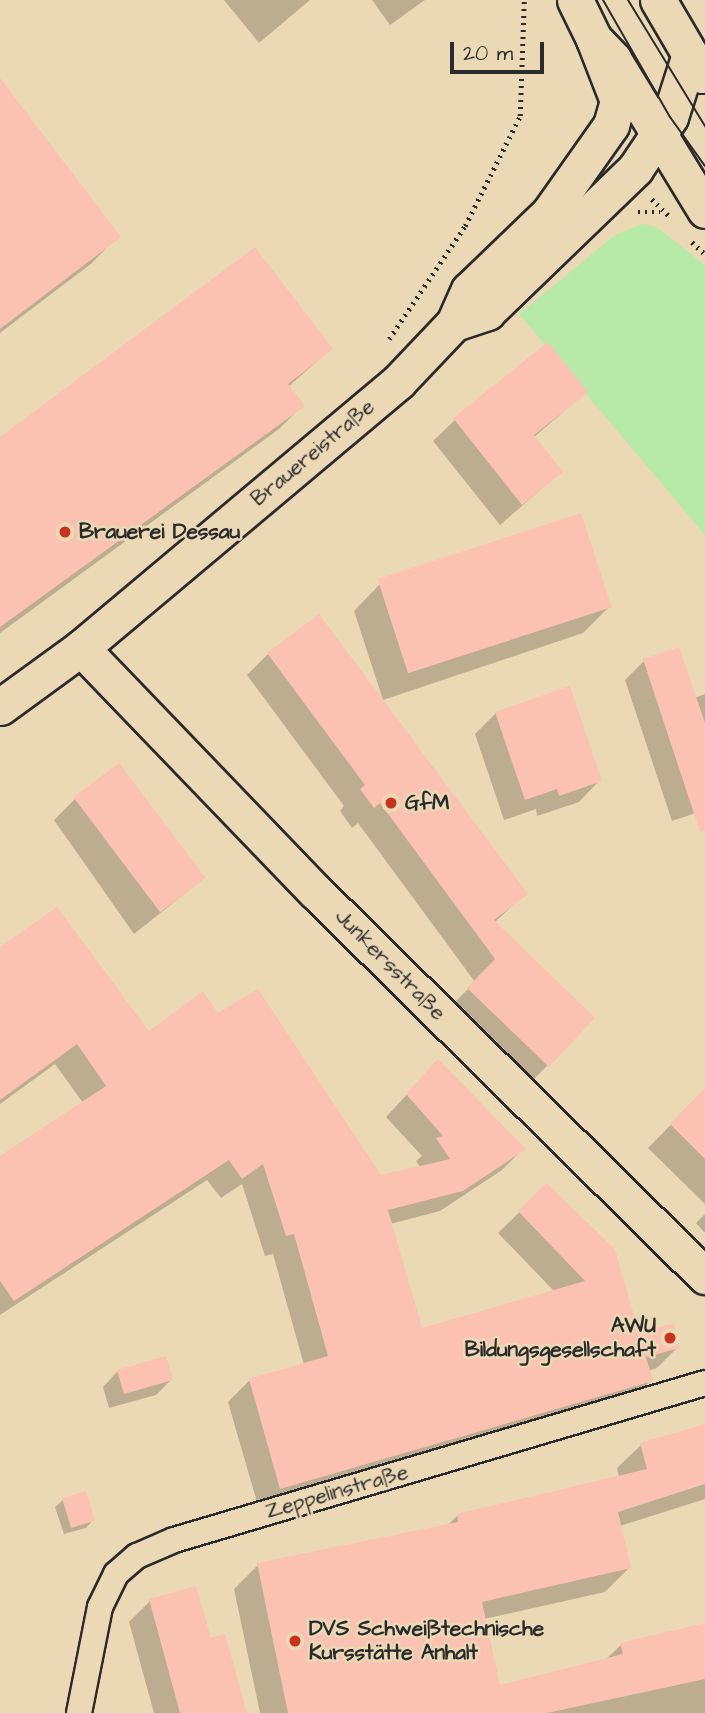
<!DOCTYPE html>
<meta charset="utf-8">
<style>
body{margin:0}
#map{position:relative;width:705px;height:1713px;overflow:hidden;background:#ebd9b6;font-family:"Architects Daughter",sans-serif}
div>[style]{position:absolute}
.green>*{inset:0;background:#b7e9a9}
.shadow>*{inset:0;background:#0003}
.building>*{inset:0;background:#fbc1b1;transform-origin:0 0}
.path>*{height:4.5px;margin-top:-2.25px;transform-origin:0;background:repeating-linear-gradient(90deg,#2b2b2b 0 2px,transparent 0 7px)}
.roads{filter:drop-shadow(2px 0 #2b2b2b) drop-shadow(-2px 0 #2b2b2b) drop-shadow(0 2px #2b2b2b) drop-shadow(0 -2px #2b2b2b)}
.street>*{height:24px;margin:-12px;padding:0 12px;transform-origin:12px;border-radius:12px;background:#ebd9b6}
.secondary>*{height:35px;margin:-17.5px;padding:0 17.5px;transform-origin:17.5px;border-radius:17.5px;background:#ebd9b6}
.tram>*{height:2px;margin:-1px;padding:0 1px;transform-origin:1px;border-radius:1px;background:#2b2b2b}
.dots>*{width:19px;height:19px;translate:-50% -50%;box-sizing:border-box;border:4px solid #ebd9b6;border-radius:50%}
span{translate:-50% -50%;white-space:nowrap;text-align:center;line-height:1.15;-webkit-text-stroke:5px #ebd9b6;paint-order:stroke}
.street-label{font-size:21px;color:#2b2b2b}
.poi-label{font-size:21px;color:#2b2b2b;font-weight:700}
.left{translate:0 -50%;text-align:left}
.right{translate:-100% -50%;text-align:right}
.scale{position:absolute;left:450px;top:42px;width:94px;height:32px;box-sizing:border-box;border:4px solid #2b2b2b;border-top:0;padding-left:9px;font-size:21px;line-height:24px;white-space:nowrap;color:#2b2b2b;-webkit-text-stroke:5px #ebd9b6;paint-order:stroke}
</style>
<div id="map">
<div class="green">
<i style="clip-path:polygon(642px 224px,657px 227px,705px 265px,705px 535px,519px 314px,615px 235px)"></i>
</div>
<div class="shadow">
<i style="clip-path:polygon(224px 0,310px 0,259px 43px)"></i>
<i style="clip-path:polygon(372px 0,425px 0,390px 25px)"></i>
<i style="clip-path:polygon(0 81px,118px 236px,92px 263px,0 333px)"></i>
<i style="clip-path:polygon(331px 349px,288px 387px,302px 406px,279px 429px,0 633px,0 439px)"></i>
<i style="clip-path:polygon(586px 392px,533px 438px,561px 472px,500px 525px,433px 441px,455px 420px)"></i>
<i style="clip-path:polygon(380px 584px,609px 607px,583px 633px,383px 700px,354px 611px)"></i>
<i style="clip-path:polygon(268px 654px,525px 894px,495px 922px,548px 1065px,526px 1087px,447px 1010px,475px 982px,358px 823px,352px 828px,340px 811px,344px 806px,247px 675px)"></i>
<i style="clip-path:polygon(644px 661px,694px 698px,705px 694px,705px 810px,672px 821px,625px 680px)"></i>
<i style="clip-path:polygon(496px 713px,600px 780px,579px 802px,537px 816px,536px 809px,504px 820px,475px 734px)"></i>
<i style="clip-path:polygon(75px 799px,203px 879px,134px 934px,54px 820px)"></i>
<i style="clip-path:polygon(0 949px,149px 1033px,217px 1015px,380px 1177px,421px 1168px,416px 1161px,422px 1156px,386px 1117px,438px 1061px,523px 1149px,502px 1170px,440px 1211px,390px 1224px,421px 1331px,554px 1291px,498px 1233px,546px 1186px,638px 1335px,678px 1347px,657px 1368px,648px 1371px,651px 1380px,630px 1401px,259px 1509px,228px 1402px,249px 1381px,304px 1365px,273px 1254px,265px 1256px,242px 1184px,221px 1198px,207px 1180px,0 1315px,0 1159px,83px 1103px,55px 1064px,0 1104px)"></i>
<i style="clip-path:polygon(705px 1090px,705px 1204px,648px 1148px)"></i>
<i style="clip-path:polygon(705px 1214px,705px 1233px,696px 1223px)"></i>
<i style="clip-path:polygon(165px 1358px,171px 1380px,156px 1395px,109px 1408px,103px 1387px,117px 1372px)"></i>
<i style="clip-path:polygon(705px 1425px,705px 1499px,620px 1526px,629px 1568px,605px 1592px,484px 1619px,498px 1687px,605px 1660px,621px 1645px,705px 1640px,705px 1713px,260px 1713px,234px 1589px,258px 1565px,447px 1526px,457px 1516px,619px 1477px,617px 1468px,641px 1445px)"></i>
<i style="clip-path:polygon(63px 1500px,93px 1520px,86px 1528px,64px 1534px,55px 1507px)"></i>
<i style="clip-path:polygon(150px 1601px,209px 1641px,245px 1713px,154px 1713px,129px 1622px)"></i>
</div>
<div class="building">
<i style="clip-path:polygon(0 78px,121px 237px,0 329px)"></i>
<i style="clip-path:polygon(255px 247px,333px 349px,288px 384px,305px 406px,0 627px,0 437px)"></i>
<i style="clip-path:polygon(548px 342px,588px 392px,534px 435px,563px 472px,522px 505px,453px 418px)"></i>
<i style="left:581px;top:513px;width:99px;height:214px;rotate:72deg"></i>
<i style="clip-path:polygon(319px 614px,528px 894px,494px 920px,595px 1018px,549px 1067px,467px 988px,495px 959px,380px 803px,374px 808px,360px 789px,365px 785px,267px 653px)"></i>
<i style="clip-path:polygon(679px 647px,705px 723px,705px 831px,700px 832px,643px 659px)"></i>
<i style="clip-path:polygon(570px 686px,602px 781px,559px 796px,557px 789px,525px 800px,495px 712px)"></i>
<i style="left:119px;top:763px;width:144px;height:57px;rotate:53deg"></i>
<i style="clip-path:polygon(57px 907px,149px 1031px,203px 991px,218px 1013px,258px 989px,381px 1175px,450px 1159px,436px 1138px,443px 1136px,406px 1094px,438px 1059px,526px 1149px,463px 1191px,388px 1210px,422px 1328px,585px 1281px,518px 1211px,546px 1183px,615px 1249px,639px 1333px,674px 1323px,680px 1348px,646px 1357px,653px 1381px,280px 1489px,249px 1379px,328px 1356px,294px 1234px,286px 1236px,263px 1164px,242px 1179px,229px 1160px,14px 1301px,0 1281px,0 1156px,106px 1086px,77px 1044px,0 1100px,0 947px)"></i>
<i style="clip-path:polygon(705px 1088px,705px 1159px,670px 1124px)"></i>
<i style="left:166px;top:1356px;width:25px;height:51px;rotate:74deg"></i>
<i style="clip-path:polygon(705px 1424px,705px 1484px,618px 1512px,631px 1568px,482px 1602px,500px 1685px,623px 1654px,620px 1643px,705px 1623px,705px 1679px,547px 1713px,288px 1713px,257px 1563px,458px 1522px,457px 1514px,647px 1469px,640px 1443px)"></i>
<i style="left:86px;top:1491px;width:31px;height:25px;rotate:73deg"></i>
<i style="clip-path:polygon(196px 1586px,211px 1638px,225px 1634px,247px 1713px,180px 1713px,149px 1599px)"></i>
</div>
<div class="path">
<i style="left:652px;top:199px;width:25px;rotate:45deg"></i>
<i style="left:638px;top:212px;width:22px"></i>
<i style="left:692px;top:242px;width:18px;rotate:43deg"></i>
<i style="left:389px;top:339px;width:136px;rotate:-56.1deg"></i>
<i style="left:465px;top:226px;width:123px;rotate:-63.4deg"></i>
<i style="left:520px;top:116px;width:116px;rotate:-88deg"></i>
</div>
<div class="roads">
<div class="street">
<i style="left:79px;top:1713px;width:108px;rotate:-78.8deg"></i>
<i style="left:100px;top:1607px;width:37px;rotate:-64deg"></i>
<i style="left:116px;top:1574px;width:28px;rotate:-41deg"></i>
<i style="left:137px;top:1556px;width:40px;rotate:-23.4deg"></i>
<i style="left:174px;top:1540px;width:554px;rotate:-16.47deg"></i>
</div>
<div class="secondary">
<i style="left:575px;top:0;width:43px;rotate:64deg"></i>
<i style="left:594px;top:39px;width:28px;rotate:46deg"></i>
<i style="left:613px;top:59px;width:177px;rotate:58.6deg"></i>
<i style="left:658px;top:0;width:87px;rotate:59.6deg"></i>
<i style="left:454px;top:323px;width:35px;rotate:-18deg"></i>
<i style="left:487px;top:312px;width:206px;rotate:-44deg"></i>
<i style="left:635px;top:169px;width:63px;rotate:-56.1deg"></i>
<i style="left:670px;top:117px;width:63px;rotate:-72.4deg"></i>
<i style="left:81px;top:648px;width:339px;rotate:46.1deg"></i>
<i style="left:316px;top:892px;width:547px;rotate:44.63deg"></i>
<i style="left:0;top:707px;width:100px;rotate:-36.1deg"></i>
<i style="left:81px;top:648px;width:414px;rotate:-40deg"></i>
<i style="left:398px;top:382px;width:81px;rotate:-46.5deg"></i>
<i style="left:454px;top:323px;width:36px;rotate:-66deg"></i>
<i style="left:469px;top:290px;width:111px;rotate:-43.9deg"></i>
<i style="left:549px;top:213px;width:108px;rotate:-54.8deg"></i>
<i style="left:611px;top:125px;width:25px;rotate:-74deg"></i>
<i style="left:618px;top:101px;width:66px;rotate:-111.2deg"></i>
</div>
</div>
<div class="tram">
<i style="left:603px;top:0;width:135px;rotate:60.2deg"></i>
<i style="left:670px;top:117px;width:60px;rotate:54.5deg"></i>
<i style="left:628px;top:0;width:148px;rotate:58.6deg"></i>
</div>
<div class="dots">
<i style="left:65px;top:532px;background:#c8321e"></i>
<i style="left:391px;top:803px;background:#c8321e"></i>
<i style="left:670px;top:1338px;background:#c8321e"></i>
<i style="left:295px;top:1641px;background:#c8321e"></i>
</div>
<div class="street-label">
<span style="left:313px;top:453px;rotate:-40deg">Brauereistraße</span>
<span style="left:390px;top:965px;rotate:45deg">Junkersstraße</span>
<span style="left:337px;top:1492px;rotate:-16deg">Zeppelinstraße</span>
</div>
<div class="poi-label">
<span class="left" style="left:79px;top:532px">Brauerei Dessau</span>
<span class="left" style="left:405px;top:803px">GfM</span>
<span class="right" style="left:656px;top:1338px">AWU<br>Bildungsgesellschaft</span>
<span class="left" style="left:309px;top:1641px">DVS Schweißtechnische<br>Kursstätte Anhalt</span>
</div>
<div class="scale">20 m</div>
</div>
